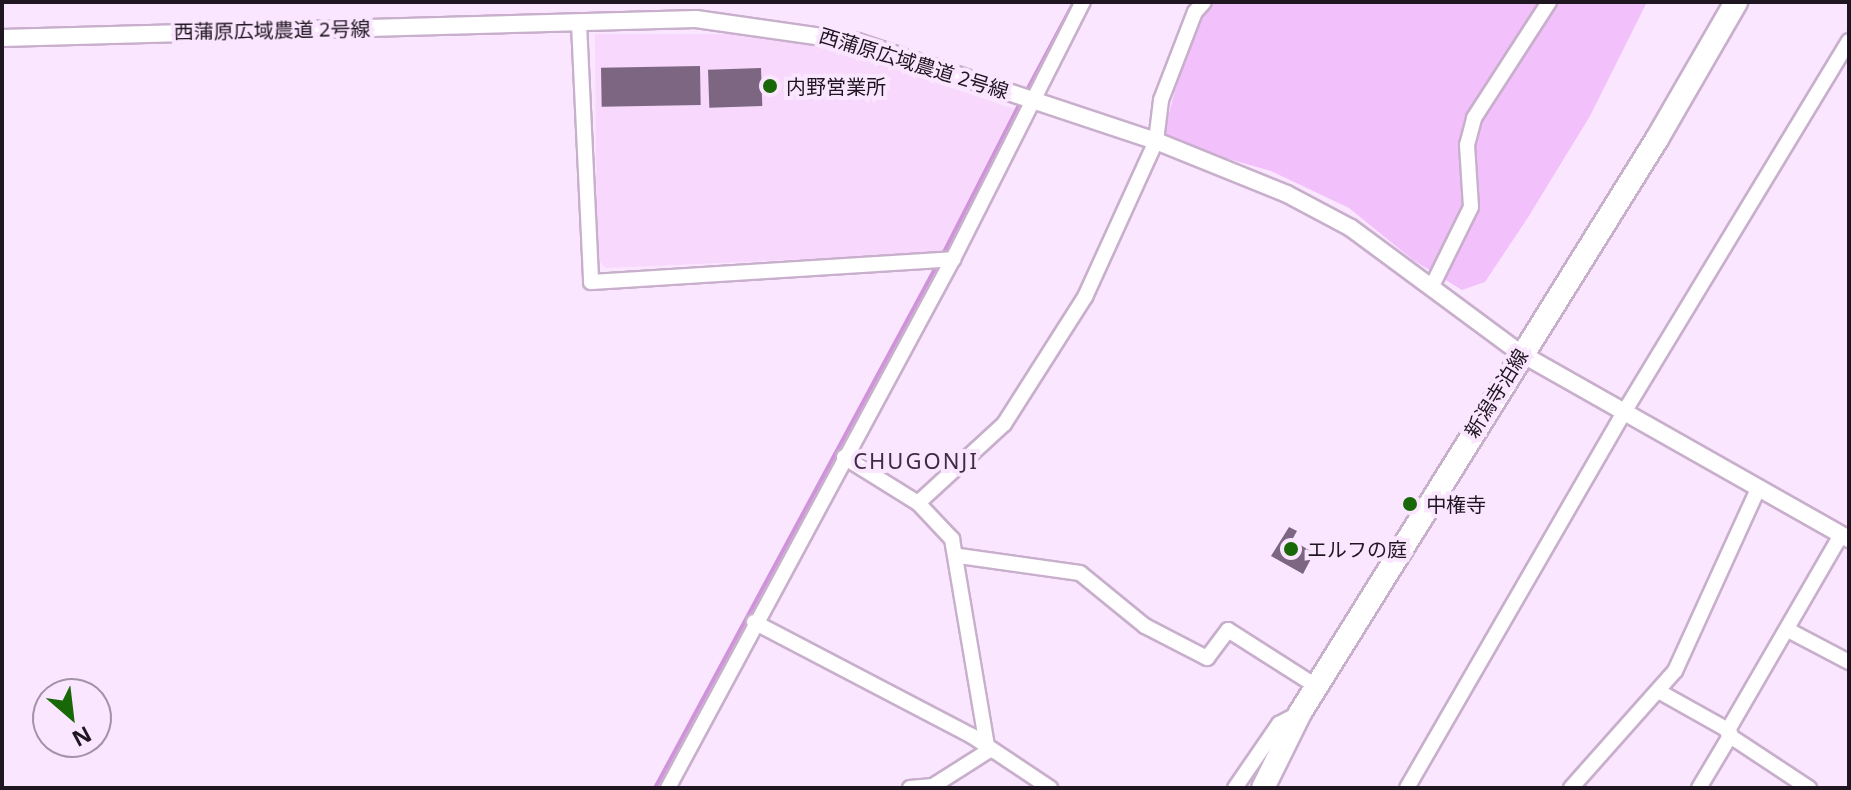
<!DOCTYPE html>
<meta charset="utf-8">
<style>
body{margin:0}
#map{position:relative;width:1851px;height:790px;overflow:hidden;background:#fbe6ff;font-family:"Noto Sans","Noto Sans JP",sans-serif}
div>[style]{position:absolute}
.built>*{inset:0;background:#f8d8fd}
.green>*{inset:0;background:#f2c0fb}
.stream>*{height:4px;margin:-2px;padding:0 2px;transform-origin:2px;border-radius:2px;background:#d093db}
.building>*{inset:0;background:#7d6681;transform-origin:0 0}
.roads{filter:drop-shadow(2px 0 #c8afcc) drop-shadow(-2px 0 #c8afcc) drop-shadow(0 2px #c8afcc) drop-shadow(0 -2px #c8afcc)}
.minor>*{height:14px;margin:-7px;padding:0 7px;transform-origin:7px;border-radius:7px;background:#fff}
.tertiary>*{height:16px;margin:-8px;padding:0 8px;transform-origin:8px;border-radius:8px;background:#fff}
.primary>*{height:22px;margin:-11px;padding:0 11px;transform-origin:11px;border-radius:11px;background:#fff}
.dots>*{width:22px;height:22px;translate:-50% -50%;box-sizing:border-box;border:4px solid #fbe6ff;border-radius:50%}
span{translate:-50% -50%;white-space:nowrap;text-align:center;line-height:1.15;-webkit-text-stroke:8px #fbe6ff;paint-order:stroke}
.street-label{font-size:20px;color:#201621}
.poi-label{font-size:20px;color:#201621}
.left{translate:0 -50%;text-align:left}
.neighbourhood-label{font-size:22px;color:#3f2b43;letter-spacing:2px}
.frame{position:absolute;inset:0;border:4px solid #201621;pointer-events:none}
.north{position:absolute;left:32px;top:678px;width:80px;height:80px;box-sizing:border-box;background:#fbe6ff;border:2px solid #a393a6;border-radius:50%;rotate:152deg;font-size:22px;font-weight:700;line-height:32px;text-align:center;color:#201621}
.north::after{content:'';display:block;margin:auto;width:28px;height:36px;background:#186808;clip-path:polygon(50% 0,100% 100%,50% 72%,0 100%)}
</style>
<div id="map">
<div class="built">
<i style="clip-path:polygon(595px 34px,741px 34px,798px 43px,845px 52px,1014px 109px,941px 253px,606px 268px,597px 259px)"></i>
</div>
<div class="green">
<i style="clip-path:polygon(1214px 2px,1647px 2px,1590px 116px,1527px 219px,1485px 282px,1462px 290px,1413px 260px,1349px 208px,1271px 171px,1162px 140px,1192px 26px)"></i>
</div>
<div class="stream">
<i style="left:1026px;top:92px;width:102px;rotate:-61.9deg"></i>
<i style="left:942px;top:256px;width:176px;rotate:-63deg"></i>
<i style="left:655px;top:788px;width:596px;rotate:-61.67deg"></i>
</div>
<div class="building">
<i style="left:700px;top:66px;width:39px;height:99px;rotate:89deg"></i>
<i style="left:761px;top:68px;width:38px;height:53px;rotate:88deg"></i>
<i style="clip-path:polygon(1289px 527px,1297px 531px,1292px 540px,1314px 553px,1303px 574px,1271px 556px)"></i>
</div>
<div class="roads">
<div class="minor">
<i style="left:579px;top:24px;width:258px;rotate:87.3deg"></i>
<i style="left:591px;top:282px;width:363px;rotate:-3.6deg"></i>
<i style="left:1433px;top:284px;width:86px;rotate:-63.7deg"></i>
<i style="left:1471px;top:207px;width:62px;rotate:-93.7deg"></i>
<i style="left:1467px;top:145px;width:28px;rotate:-75deg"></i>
<i style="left:1474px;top:118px;width:138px;rotate:-57.1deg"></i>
<i style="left:844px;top:457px;width:87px;rotate:31.9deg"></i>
<i style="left:918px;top:503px;width:50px;rotate:46.6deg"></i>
<i style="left:952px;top:539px;width:215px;rotate:80.4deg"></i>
<i style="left:918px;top:503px;width:117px;rotate:-42.6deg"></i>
<i style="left:1004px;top:424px;width:151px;rotate:-57.5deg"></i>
<i style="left:1085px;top:297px;width:171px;rotate:-65.5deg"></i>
<i style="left:1156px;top:141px;width:41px;rotate:-83deg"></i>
<i style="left:1161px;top:100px;width:94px;rotate:-68.9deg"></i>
<i style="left:1195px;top:12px;width:13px;rotate:-48deg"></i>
<i style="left:959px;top:556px;width:122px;rotate:8deg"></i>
<i style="left:1080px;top:573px;width:84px;rotate:39.2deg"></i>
<i style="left:1145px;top:626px;width:70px;rotate:27.3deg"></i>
<i style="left:1207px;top:658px;width:35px;rotate:-53deg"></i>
<i style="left:1228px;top:630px;width:104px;rotate:32.5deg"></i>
<i style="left:754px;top:622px;width:246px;rotate:27.6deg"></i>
<i style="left:972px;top:736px;width:94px;rotate:33.7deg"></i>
<i style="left:1788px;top:630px;width:69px;rotate:27.7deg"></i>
<i style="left:1660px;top:692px;width:78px;rotate:29.2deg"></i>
<i style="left:1728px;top:730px;width:225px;rotate:-59.9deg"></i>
<i style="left:668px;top:788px;width:601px;rotate:-61.69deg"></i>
<i style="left:953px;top:259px;width:288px;rotate:-63.2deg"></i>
<i style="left:910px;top:788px;width:23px;rotate:-5deg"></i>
<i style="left:933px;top:786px;width:65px;rotate:-32.5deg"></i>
<i style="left:1235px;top:788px;width:78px;rotate:-55.5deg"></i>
<i style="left:1279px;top:724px;width:21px;rotate:-28deg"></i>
<i style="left:1407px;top:788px;width:432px;rotate:-60deg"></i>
<i style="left:1623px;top:414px;width:436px;rotate:-58.8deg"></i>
<i style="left:1571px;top:788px;width:157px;rotate:-48.4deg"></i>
<i style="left:1675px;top:671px;width:198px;rotate:-65.5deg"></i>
<i style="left:1699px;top:788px;width:61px;rotate:-59.2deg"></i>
<i style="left:1730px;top:736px;width:95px;rotate:33.4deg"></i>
</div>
<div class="tertiary">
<i style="left:2px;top:38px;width:694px;rotate:-1.57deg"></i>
<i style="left:696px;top:19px;width:164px;rotate:8.1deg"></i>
<i style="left:858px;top:42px;width:314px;rotate:18.4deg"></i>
<i style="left:1156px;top:141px;width:141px;rotate:22deg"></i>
<i style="left:1287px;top:194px;width:72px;rotate:28deg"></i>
<i style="left:1351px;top:228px;width:210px;rotate:36.5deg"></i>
<i style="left:1520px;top:353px;width:378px;rotate:29.5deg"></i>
<i style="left:1728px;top:730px;width:6px;rotate:72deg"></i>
</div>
<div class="primary">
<i style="left:1263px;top:788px;width:84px;rotate:-63.7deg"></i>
<i style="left:1300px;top:713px;width:676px;rotate:-58.12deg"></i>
<i style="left:1657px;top:139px;width:158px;rotate:-60deg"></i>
</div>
</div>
<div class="dots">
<i style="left:770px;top:86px;background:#186808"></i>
<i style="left:1410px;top:504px;background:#186808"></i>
<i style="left:1291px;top:549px;background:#186808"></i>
</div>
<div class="street-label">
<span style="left:272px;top:30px;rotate:-1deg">西蒲原広域農道 2号線</span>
<span style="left:914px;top:63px;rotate:17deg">西蒲原広域農道 2号線</span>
<span style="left:1496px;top:393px;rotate:-58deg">新潟寺泊線</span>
</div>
<div class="poi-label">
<span class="left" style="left:786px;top:86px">内野営業所</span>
<span class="left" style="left:1426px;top:504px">中権寺</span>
<span class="left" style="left:1307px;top:549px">エルフの庭</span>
</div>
<div class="neighbourhood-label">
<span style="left:916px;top:461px">CHUGONJI</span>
</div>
<div class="frame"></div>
<div class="north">N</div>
</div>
